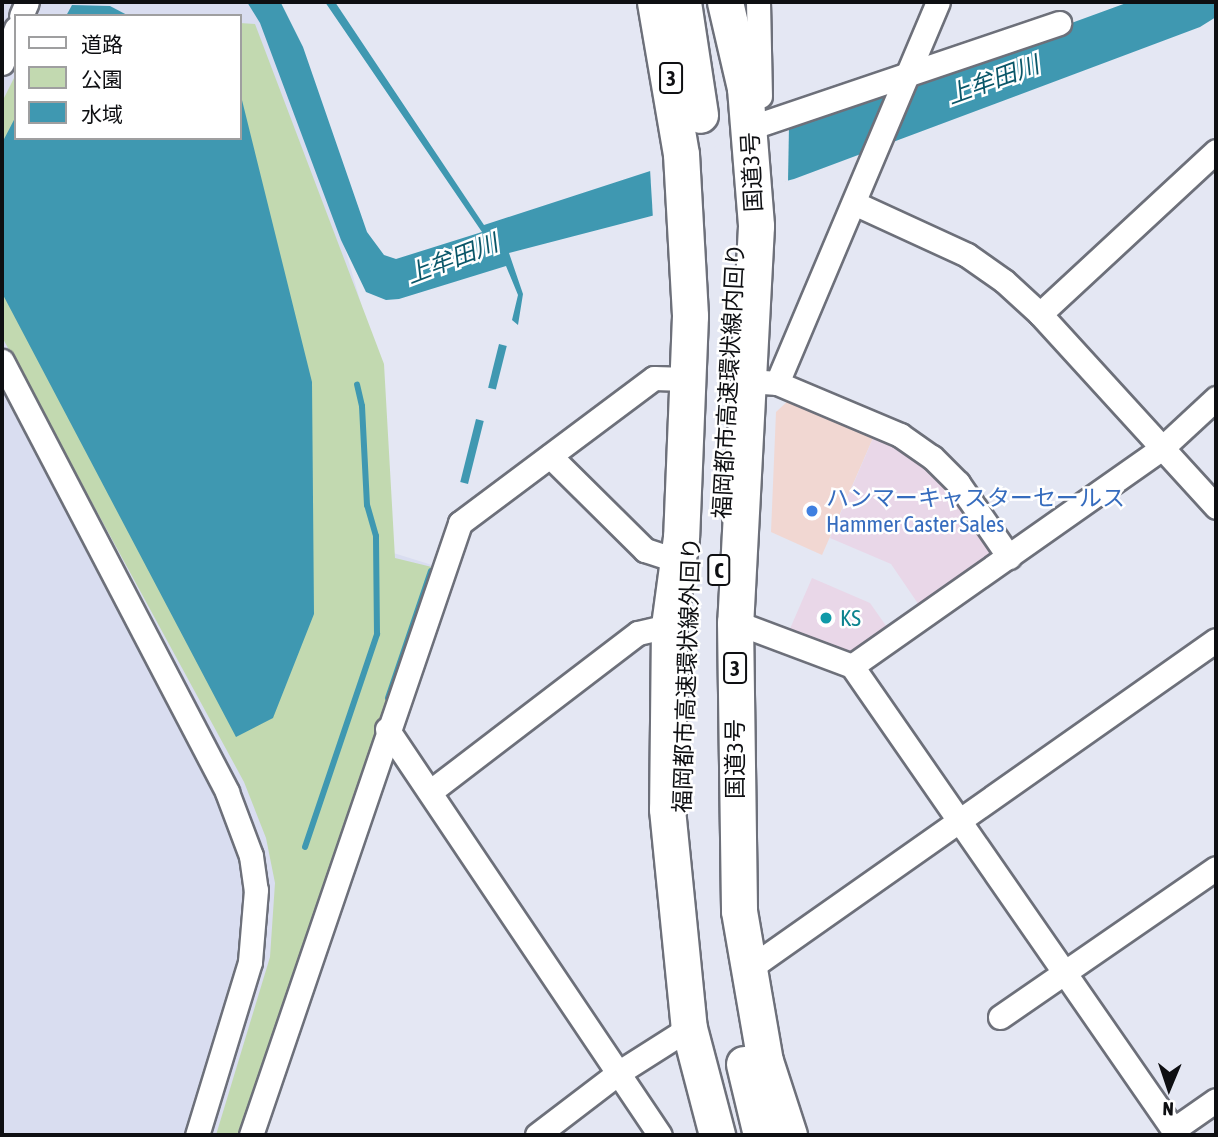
<!DOCTYPE html>
<meta charset="utf-8">
<style>
body{margin:0}
#map{position:relative;width:1218px;height:1137px;overflow:hidden;background:#e4e7f3;font-family:"Asap Condensed","Noto Sans JP",sans-serif}
div>[style]{position:absolute}
.commercial>*{inset:0;background:#f1d7d2}
.industrial>*{inset:0;background:#e9d7e8}
.built>*{inset:0;background:#d9ddf0}
.green>*{inset:0;background:#c2d9b0}
.water>*{inset:0;background:#3f98b1;transform-origin:0 0}
.pier>*{inset:0;background:#e4e7f3}
.stream>*{height:6px;margin:-3px;padding:0 3px;transform-origin:3px;border-radius:3px;background:#3f98b1}
.roads{filter:drop-shadow(2px 0 #6d707a) drop-shadow(-2px 0 #6d707a) drop-shadow(0 2px #6d707a) drop-shadow(0 -2px #6d707a)}
.minor>*{height:23px;margin:-11.5px;padding:0 11.5px;transform-origin:11.5px;border-radius:11.5px;background:#fff}
.highway>*{height:35px;margin:-17.5px;padding:0 17.5px;transform-origin:17.5px;border-radius:17.5px;background:#fff}
.dots>*{width:19px;height:19px;translate:-50% -50%;box-sizing:border-box;border:4px solid #fff;border-radius:50%}
span{translate:-50% -50%;white-space:nowrap;text-align:center;line-height:1.15;-webkit-text-stroke:5px #fff;paint-order:stroke}
.shield-label span{padding:2px 5px;background:#fff;border:2px solid;border-radius:5px;-webkit-text-stroke-width:0}
.shield-label{font-size:21px;color:#0e0f12;font-weight:700}
.street-label{font-size:23px;color:#0e0f12}
.shop-label{font-size:23px;color:#366cbe}
.left{translate:0 -50%;text-align:left}
.culture-label{font-size:23px;color:#0d838f}
.water-label{font-size:24px;color:#0a5769;font-style:italic}
.frame{position:absolute;inset:0;border:4px solid #0e0f12;pointer-events:none}
.legend{position:absolute;left:14px;top:14px;width:228px;height:126px;box-sizing:border-box;background:#fff;border:2px solid #9f9fa0;margin:0;padding:9px 12px;list-style:none;font-size:21px;color:#0e0f12}
.legend li{display:flex;align-items:center;gap:14px;height:35px}
.legend b{width:35px;border:2px solid #9f9fa0}
.north{position:absolute;left:1134px;top:1053px;width:70px;height:70px;-webkit-text-stroke:5px #fff;paint-order:stroke;rotate:182deg;font-size:19px;font-weight:700;line-height:28px;text-align:center;color:#0e0f12}
.north::after{content:'';display:block;margin:auto;width:24px;height:32px;background:#0e0f12;clip-path:polygon(50% 0,100% 100%,50% 72%,0 100%)}
</style>
<div id="map">
<div class="commercial">
<i style="clip-path:polygon(791px 398px,877px 429px,822px 555px,771px 532px,776px 412px)"></i>
</div>
<div class="industrial">
<i style="clip-path:polygon(877px 429px,928px 460px,1001px 553px,921px 608px,891px 564px,830px 538px)"></i>
<i style="clip-path:polygon(812px 578px,870px 603px,889px 630px,849px 657px,789px 631px)"></i>
</div>
<div class="built">
<i style="clip-path:polygon(evenodd,2px 2px,257px 2px,297px 84px,380px 369px,384px 550px,432px 565px,233px 1135px,2px 1135px,2px 2px,16px 16px,240px 16px,240px 138px,16px 138px,16px 16px)"></i>
</div>
<div class="green">
<i style="clip-path:polygon(240px 23px,255px 24px,384px 364px,395px 558px,436px 568px,247px 1135px,216px 1135px,270px 957px,275px 883px,266px 838px,244px 782px,2px 337px,2px 102px,16px 74px,16px 138px,240px 138px)"></i>
</div>
<div class="water">
<i style="clip-path:polygon(247px 2px,281px 3px,303px 47px,367px 232px,384px 255px,396px 259px,482px 232px,325px 2px,335px 2px,484px 225px,789px 126px,1129px 2px,1216px 2px,1216px 17px,1200px 27px,794px 179px,509px 253px,523px 294px,518px 325px,512px 320px,518px 295px,506px 266px,399px 299px,386px 300px,366px 292px,341px 240px,260px 23px)"></i>
<i style="clip-path:polygon(72px 5px,110px 6px,129px 16px,66px 16px)"></i>
<i style="clip-path:polygon(240px 92px,312px 382px,314px 614px,273px 718px,236px 737px,2px 293px,2px 143px,16px 116px,16px 138px,240px 138px)"></i>
<i style="left:499px;top:344px;width:8px;height:45px;rotate:14deg"></i>
<i style="left:476px;top:419px;width:8px;height:65px;rotate:14deg"></i>
</div>
<div class="pier">
<i style="clip-path:polygon(789px 126px,788px 181px,721px 203px,653px 219px,650px 169px,750px 135px)"></i>
</div>
<div class="stream">
<i style="left:388px;top:698px;width:134px;rotate:-71.3deg"></i>
<i style="left:305px;top:847px;width:225px;rotate:-71.3deg"></i>
<i style="left:377px;top:634px;width:98px;rotate:-90.6deg"></i>
<i style="left:376px;top:536px;width:32px;rotate:-106deg"></i>
<i style="left:367px;top:505px;width:99px;rotate:-92.9deg"></i>
<i style="left:362px;top:406px;width:22px;rotate:-103deg"></i>
</div>
<div class="roads">
<div class="minor">
<i style="left:758px;top:2px;width:94px;rotate:88.8deg"></i>
<i style="left:21px;top:16px;width:15px;rotate:-67deg"></i>
<i style="left:2px;top:63px;width:37px;rotate:-68deg"></i>
<i style="left:761px;top:124px;width:315px;rotate:-18.7deg"></i>
<i style="left:854px;top:203px;width:124px;rotate:24.7deg"></i>
<i style="left:967px;top:255px;width:45px;rotate:35.1deg"></i>
<i style="left:1004px;top:281px;width:49px;rotate:42.5deg"></i>
<i style="left:1040px;top:314px;width:261px;rotate:47.6deg"></i>
<i style="left:1040px;top:314px;width:240px;rotate:-42.8deg"></i>
<i style="left:2px;top:361px;width:486px;rotate:62.4deg"></i>
<i style="left:227px;top:792px;width:68px;rotate:69.4deg"></i>
<i style="left:251px;top:856px;width:34px;rotate:82deg"></i>
<i style="left:256px;top:890px;width:72px;rotate:94.8deg"></i>
<i style="left:250px;top:962px;width:181px;rotate:107deg"></i>
<i style="left:763px;top:382px;width:14px;rotate:4deg"></i>
<i style="left:777px;top:383px;width:134px;rotate:22.9deg"></i>
<i style="left:900px;top:435px;width:39px;rotate:35deg"></i>
<i style="left:932px;top:457px;width:37px;rotate:45deg"></i>
<i style="left:958px;top:483px;width:90px;rotate:55.4deg"></i>
<i style="left:777px;top:383px;width:414px;rotate:-67.1deg"></i>
<i style="left:550px;top:456px;width:134px;rotate:44.7deg"></i>
<i style="left:645px;top:550px;width:33px;rotate:18deg"></i>
<i style="left:735px;top:622px;width:125px;rotate:20.6deg"></i>
<i style="left:852px;top:666px;width:378px;rotate:-35.1deg"></i>
<i style="left:1161px;top:449px;width:75px;rotate:-42.8deg"></i>
<i style="left:852px;top:666px;width:571px;rotate:55.28deg"></i>
<i style="left:387px;top:729px;width:489px;rotate:56.1deg"></i>
<i style="left:431px;top:791px;width:260px;rotate:-37.4deg"></i>
<i style="left:638px;top:633px;width:32px;rotate:-13deg"></i>
<i style="left:747px;top:970px;width:573px;rotate:-35.13deg"></i>
<i style="left:1000px;top:1017px;width:262px;rotate:-34.6deg"></i>
<i style="left:1173px;top:1130px;width:52px;rotate:-34.9deg"></i>
<i style="left:251px;top:1135px;width:647px;rotate:-71.14deg"></i>
<i style="left:460px;top:523px;width:242px;rotate:-36.8deg"></i>
<i style="left:654px;top:378px;width:32px;rotate:2deg"></i>
<i style="left:537px;top:1135px;width:102px;rotate:-37.4deg"></i>
<i style="left:618px;top:1073px;width:84px;rotate:-32.4deg"></i>
</div>
<div class="highway">
<i style="left:655px;top:2px;width:154px;rotate:80.3deg"></i>
<i style="left:681px;top:154px;width:162px;rotate:86.8deg"></i>
<i style="left:690px;top:316px;width:221px;rotate:92.3deg"></i>
<i style="left:681px;top:537px;width:90px;rotate:97.7deg"></i>
<i style="left:669px;top:626px;width:183px;rotate:90.6deg"></i>
<i style="left:667px;top:809px;width:220px;rotate:84.3deg"></i>
<i style="left:689px;top:1028px;width:111px;rotate:75.3deg"></i>
<i style="left:683px;top:2px;width:114px;rotate:81.4deg"></i>
<i style="left:725px;top:2px;width:88px;rotate:76.9deg"></i>
<i style="left:745px;top:88px;width:138px;rotate:85.4deg"></i>
<i style="left:756px;top:226px;width:397px;rotate:93deg"></i>
<i style="left:735px;top:622px;width:289px;rotate:89.2deg"></i>
<i style="left:739px;top:911px;width:152px;rotate:80.2deg"></i>
<i style="left:765px;top:1061px;width:78px;rotate:72deg"></i>
<i style="left:744px;top:1064px;width:73px;rotate:76.5deg"></i>
</div>
</div>
<div class="dots">
<i style="left:812px;top:511px;background:#3f7fe0"></i>
<i style="left:826px;top:618px;background:#0f9aa8"></i>
</div>
<div class="shield-label">
<span style="left:671px;top:78px">3</span>
<span style="left:719px;top:570px">C</span>
<span style="left:735px;top:668px">3</span>
</div>
<div class="street-label">
<span style="left:752px;top:172px;rotate:-93deg">国道3号</span>
<span style="left:729px;top:381px;rotate:-87deg">福岡都市高速環状線内回り</span>
<span style="left:687px;top:675px;rotate:-88deg">福岡都市高速環状線外回り</span>
<span style="left:735px;top:759px;rotate:-90deg">国道3号</span>
</div>
<div class="shop-label">
<span class="left" style="left:826px;top:511px">ハンマーキャスターセールス<br>Hammer Caster Sales</span>
</div>
<div class="culture-label">
<span class="left" style="left:840px;top:618px">KS</span>
</div>
<div class="water-label">
<span style="left:993px;top:80px;rotate:-20deg">上牟田川</span>
<span style="left:452px;top:259px;rotate:-21deg">上牟田川</span>
</div>
<div class="frame"></div>
<ul class="legend">
<li><b style="height:9px;background:#fff"></b>道路</li>
<li><b style="height:19px;background:#c2d9b0"></b>公園</li>
<li><b style="height:19px;background:#3f98b1"></b>水域</li>
</ul>
<div class="north">N</div>
</div>
